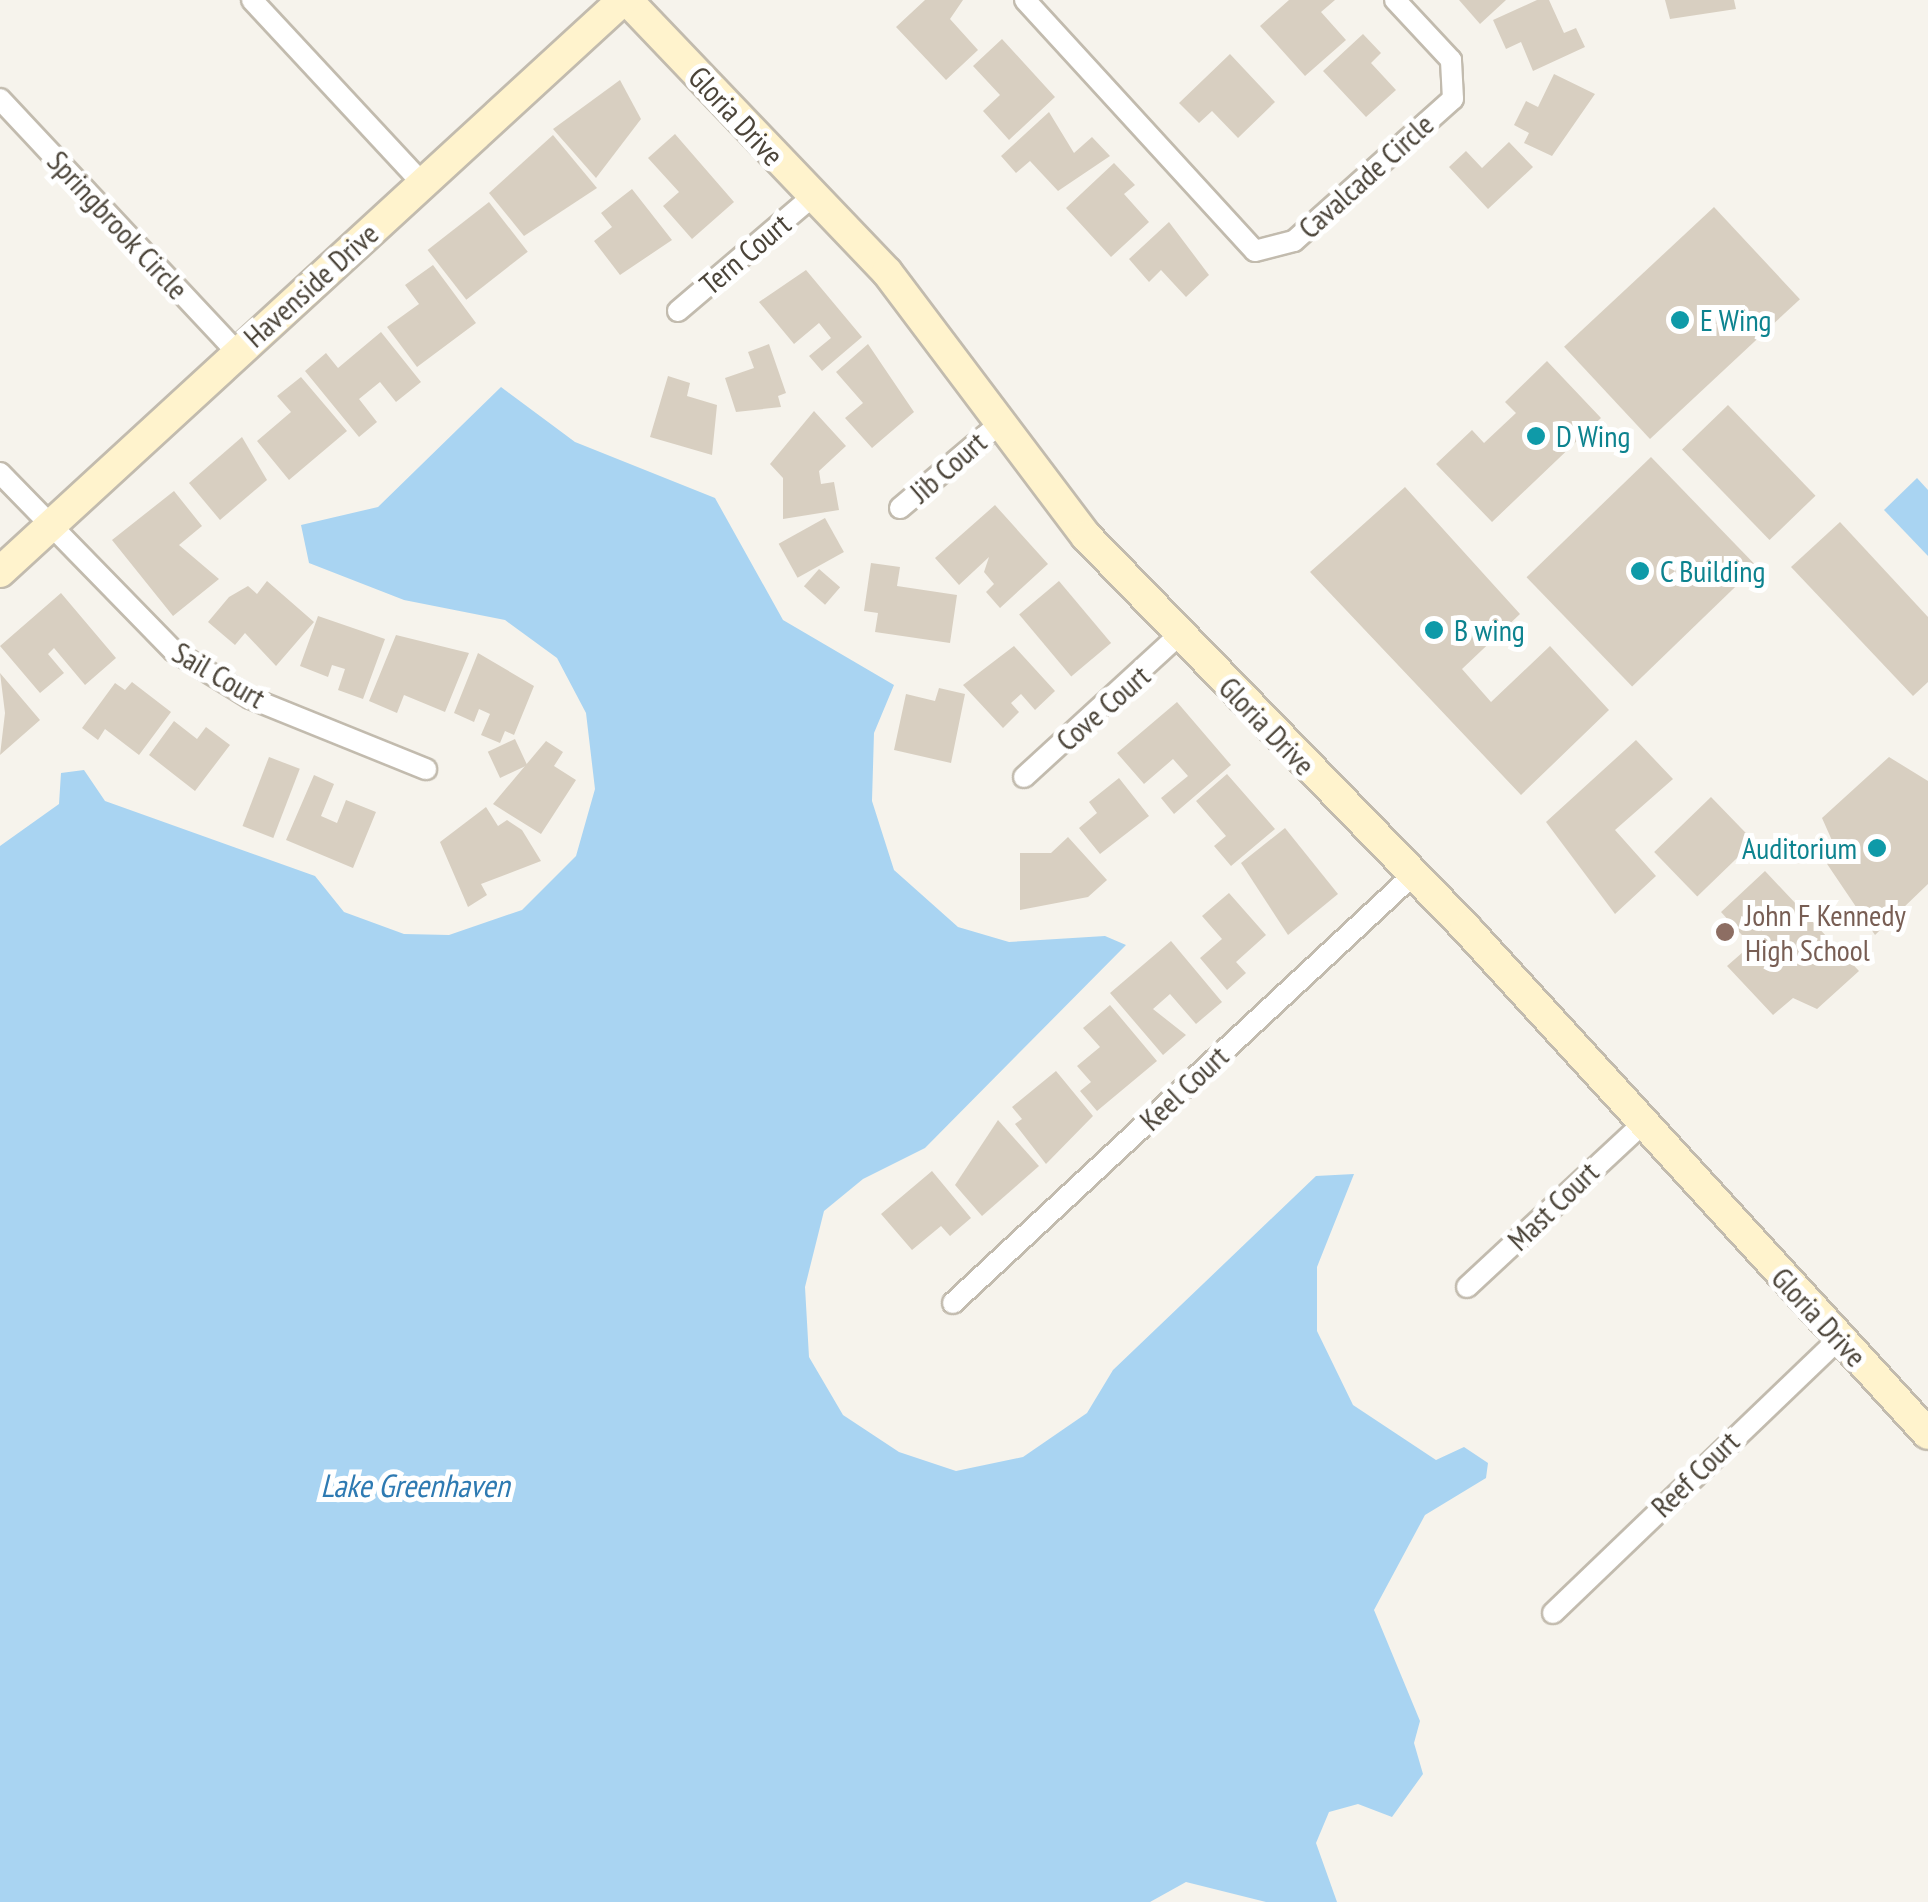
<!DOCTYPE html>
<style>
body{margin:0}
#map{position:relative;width:1928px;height:1902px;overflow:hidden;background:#f6f3ec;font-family:"PT Sans Narrow",sans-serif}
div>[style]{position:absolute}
.water>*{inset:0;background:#a9d4f2}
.building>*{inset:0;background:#d8cfc1;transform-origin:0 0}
.roads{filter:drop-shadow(2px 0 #c2bbae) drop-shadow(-2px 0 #c2bbae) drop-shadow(0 2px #c2bbae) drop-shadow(0 -2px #c2bbae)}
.street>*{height:20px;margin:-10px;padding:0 10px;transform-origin:10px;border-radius:10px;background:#fff}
.secondary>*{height:30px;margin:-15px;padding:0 15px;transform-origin:15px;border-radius:15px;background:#fff3cd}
.dots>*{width:28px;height:28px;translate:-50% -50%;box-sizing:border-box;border:5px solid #fff;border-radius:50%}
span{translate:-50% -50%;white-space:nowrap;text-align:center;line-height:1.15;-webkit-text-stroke:10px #fff;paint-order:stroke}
.street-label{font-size:30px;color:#4b4439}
.culture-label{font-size:30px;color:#0d838f}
.left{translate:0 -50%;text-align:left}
.right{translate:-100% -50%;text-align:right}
.education-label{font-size:30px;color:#785e54}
.water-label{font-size:32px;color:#2e7ab2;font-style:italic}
</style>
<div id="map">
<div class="water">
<i style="clip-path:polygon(501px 387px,575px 442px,715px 498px,783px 620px,894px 685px,874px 733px,872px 801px,894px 870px,958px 927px,1009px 942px,1105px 936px,1126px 945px,925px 1148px,863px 1179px,824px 1211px,805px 1287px,809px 1357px,843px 1415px,899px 1452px,956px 1471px,1023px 1457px,1087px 1413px,1113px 1370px,1316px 1176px,1354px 1174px,1317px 1267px,1317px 1331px,1353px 1405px,1436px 1460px,1464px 1447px,1488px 1463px,1486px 1478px,1425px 1515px,1374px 1610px,1420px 1721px,1414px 1743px,1423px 1774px,1392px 1817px,1358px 1804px,1329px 1812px,1316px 1843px,1337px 1902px,1266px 1902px,1186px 1882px,1150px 1902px,0 1902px,0 846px,59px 804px,61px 773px,84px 770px,105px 801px,315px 876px,344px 912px,404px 934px,449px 935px,522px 910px,576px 856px,595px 789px,586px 713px,557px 658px,505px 620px,404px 600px,309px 563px,301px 525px,378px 507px)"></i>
<i style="clip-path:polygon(1917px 478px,1928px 490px,1928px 556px,1884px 510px)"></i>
</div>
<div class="building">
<i style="clip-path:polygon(925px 0,963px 0,950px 19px,978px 50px,946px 80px,896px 27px)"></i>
<i style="clip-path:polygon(1289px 0,1335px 0,1321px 12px,1346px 40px,1305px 76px,1260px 26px)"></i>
<i style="clip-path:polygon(1459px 0,1506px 0,1480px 24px)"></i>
<i style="clip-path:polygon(1537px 0,1549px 0,1564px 33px,1576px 28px,1585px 47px,1533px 71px,1521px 42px,1506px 49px,1493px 20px)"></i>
<i style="clip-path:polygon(1665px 0,1734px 0,1736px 9px,1670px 19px)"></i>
<i style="clip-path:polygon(1363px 34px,1381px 53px,1371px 63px,1396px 90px,1366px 117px,1323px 71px)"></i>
<i style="clip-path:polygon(1002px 39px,1055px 97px,1009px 140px,983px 111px,1000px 95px,973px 66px)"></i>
<i style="clip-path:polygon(1230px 54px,1275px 102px,1238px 138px,1212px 111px,1199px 123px,1179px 103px)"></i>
<i style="clip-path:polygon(1554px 74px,1595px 94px,1552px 156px,1524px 143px,1529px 133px,1514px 125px,1526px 101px,1538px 107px)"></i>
<i style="clip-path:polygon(620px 80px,641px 119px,596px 178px,553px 129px)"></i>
<i style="clip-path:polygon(1049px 112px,1074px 153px,1092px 137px,1110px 156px,1058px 191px,1030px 161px,1016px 173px,1001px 156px)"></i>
<i style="clip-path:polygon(675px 134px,734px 202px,692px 239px,663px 206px,679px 192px,648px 158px)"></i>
<i style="clip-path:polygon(553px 135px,597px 188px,524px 236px,489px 193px)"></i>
<i style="clip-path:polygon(1509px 142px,1533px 167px,1488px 209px,1449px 167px,1466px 151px,1482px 168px)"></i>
<i style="clip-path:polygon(1114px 163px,1135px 185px,1124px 194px,1149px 222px,1111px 257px,1066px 208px)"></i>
<i style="clip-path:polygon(632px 189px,672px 240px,620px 275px,594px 241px,612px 227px,601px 213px)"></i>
<i style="left:489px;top:202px;width:63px;height:78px;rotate:52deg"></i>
<i style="left:1714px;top:207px;width:126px;height:205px;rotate:47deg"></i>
<i style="clip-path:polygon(1169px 222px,1209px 275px,1186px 297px,1161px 270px,1149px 282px,1129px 259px)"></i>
<i style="clip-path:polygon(433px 265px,476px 323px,417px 367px,387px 327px,419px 304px,405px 285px)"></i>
<i style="clip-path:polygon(806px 270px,862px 337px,822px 371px,809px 356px,831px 338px,819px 323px,794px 344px,759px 302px)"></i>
<i style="clip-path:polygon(381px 332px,421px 382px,396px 402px,380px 382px,359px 399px,377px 422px,359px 437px,305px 371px,326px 353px,338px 368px)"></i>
<i style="clip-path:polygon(769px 344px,786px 393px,778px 396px,781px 407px,736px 412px,725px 378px,754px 368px,748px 352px)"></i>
<i style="clip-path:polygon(868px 344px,914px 412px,872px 448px,845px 418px,863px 403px,836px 372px)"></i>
<i style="clip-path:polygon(1547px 361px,1601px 418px,1492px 522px,1436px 464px,1472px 430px,1484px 443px,1516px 413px,1505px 402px)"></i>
<i style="clip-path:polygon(668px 376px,690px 383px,687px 396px,717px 405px,712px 455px,650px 437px)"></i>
<i style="clip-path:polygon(301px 377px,347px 431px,289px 480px,257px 441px,291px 412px,277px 396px)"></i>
<i style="left:1728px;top:405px;width:126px;height:64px;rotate:46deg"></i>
<i style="clip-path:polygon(814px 411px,846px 446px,819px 471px,821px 484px,834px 482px,839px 510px,783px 519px,783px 478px,770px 464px)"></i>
<i style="clip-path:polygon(242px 437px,267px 480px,220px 520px,189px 483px)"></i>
<i style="left:1651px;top:457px;width:152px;height:173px;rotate:46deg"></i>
<i style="clip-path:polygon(1405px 487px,1520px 614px,1462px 669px,1491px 702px,1550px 646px,1609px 710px,1521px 795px,1310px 572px)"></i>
<i style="clip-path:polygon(174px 491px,202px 526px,179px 545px,219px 579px,173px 616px,112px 540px)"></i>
<i style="clip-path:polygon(995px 505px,1048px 564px,1000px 608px,986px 592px,994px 584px,984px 572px,989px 557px,959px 585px,935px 558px)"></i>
<i style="left:825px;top:518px;width:39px;height:53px;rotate:61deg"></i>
<i style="clip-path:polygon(1840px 522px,1928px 617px,1928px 682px,1913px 696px,1791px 567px)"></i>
<i style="clip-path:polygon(871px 563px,900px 567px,897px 586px,957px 595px,950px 643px,875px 632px,878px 613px,864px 611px)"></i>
<i style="left:819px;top:569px;width:28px;height:23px;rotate:41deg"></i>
<i style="clip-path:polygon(267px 581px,314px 622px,276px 666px,245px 633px,235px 645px,208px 622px,229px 597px,248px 586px,257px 594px)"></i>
<i style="left:1059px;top:581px;width:81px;height:52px;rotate:50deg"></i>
<i style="clip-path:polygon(61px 593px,116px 658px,85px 685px,54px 648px,48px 654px,64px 673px,40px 693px,0 646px)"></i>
<i style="clip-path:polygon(318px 616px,385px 639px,363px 699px,338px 690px,345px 669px,332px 665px,328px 677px,300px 666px)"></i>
<i style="clip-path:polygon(396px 635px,469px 653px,445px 712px,404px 695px,397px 713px,369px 701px)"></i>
<i style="clip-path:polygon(1014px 646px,1055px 691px,1035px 710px,1021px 694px,1011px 703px,1019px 712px,1003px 728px,963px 685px)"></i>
<i style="clip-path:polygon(478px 653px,534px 686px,514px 735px,505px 731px,500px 743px,481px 735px,490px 714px,479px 709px,474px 722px,454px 713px)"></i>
<i style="clip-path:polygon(0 673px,40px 720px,0 755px,5px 713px)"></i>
<i style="clip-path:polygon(132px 682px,171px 712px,139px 755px,105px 729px,98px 740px,82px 728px,115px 683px,125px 690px)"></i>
<i style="clip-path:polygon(939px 688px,965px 694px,951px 763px,894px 750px,906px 694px,935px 701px)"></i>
<i style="clip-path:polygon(1177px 702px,1231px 765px,1174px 814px,1161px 798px,1188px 776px,1173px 759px,1144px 784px,1117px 753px)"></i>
<i style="clip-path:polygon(174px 721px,197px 739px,206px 727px,230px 745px,195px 791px,149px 755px)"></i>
<i style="left:515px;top:739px;width:29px;height:30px;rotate:65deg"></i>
<i style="clip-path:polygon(1636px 740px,1673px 779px,1615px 830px,1656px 876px,1615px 914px,1546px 822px)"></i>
<i style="clip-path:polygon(546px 741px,563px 752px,554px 766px,576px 780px,541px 834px,493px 804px)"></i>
<i style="left:269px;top:757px;width:33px;height:74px;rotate:21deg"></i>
<i style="clip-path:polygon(1889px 757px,1928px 781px,1928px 884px,1875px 935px,1819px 852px,1834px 845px,1822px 818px)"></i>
<i style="clip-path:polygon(1227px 774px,1275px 829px,1231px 866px,1214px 846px,1226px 836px,1196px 801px)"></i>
<i style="clip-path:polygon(314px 775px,334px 784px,321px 816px,337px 823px,346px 800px,376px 812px,353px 868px,286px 840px)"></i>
<i style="clip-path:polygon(1119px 778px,1149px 816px,1100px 854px,1079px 828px,1097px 813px,1089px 802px)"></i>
<i style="left:1711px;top:797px;width:62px;height:79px;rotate:46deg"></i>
<i style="clip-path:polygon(486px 807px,498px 826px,507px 820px,522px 830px,541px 861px,481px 884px,487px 895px,468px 907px,440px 842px)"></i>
<i style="clip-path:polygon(1285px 828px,1338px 894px,1288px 935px,1241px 863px)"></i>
<i style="clip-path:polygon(1068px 837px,1107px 880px,1088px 897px,1020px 910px,1020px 853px,1051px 853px)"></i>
<i style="clip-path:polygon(1765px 871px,1859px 971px,1817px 1009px,1793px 998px,1773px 1015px,1727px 966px,1751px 945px,1721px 912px)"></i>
<i style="clip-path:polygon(1229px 893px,1266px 935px,1236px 962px,1246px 973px,1227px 990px,1200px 958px,1222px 939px,1202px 916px)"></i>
<i style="clip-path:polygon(1171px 941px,1222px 1002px,1196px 1024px,1170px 994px,1153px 1009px,1186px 1035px,1163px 1055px,1110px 993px)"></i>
<i style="clip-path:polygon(1110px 1005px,1157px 1061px,1097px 1111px,1080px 1091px,1091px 1082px,1077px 1066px,1100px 1047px,1083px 1028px)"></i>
<i style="clip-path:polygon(1056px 1071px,1093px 1116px,1046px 1164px,1015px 1124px,1022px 1119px,1012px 1107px)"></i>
<i style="clip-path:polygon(998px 1120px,1039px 1166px,982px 1216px,955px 1185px)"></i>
<i style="clip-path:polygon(932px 1171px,971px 1218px,950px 1236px,941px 1226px,912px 1250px,881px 1214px)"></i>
</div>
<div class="roads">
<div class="street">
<i style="left:252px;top:0;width:253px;rotate:47.1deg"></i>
<i style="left:1025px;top:0;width:340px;rotate:47.5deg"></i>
<i style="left:1255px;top:251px;width:40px;rotate:-14.4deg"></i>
<i style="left:1294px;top:241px;width:213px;rotate:-41.8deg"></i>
<i style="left:1453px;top:99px;width:39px;rotate:-93deg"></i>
<i style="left:1451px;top:60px;width:82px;rotate:-133deg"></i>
<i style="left:0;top:99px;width:345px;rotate:46.9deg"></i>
<i style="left:678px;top:311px;width:176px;rotate:-40.4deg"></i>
<i style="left:0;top:473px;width:249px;rotate:45.7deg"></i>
<i style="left:174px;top:651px;width:89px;rotate:31.7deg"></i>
<i style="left:250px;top:698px;width:190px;rotate:22deg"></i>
<i style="left:900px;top:508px;width:126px;rotate:-40.2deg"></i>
<i style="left:1024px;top:777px;width:210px;rotate:-42.5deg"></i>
<i style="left:1467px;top:1287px;width:236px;rotate:-42.9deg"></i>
<i style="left:953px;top:1303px;width:630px;rotate:-42.94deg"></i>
<i style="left:1553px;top:1613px;width:396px;rotate:-43.8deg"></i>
</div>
<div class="secondary">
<i style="left:627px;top:0;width:376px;rotate:46.3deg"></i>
<i style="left:887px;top:272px;width:331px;rotate:53deg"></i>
<i style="left:1086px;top:536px;width:546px;rotate:45.89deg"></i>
<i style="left:1466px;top:928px;width:685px;rotate:47.6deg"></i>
<i style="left:0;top:572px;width:846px;rotate:-42.56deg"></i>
</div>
</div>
<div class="dots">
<i style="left:1680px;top:320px;background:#0f9aa8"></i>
<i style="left:1536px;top:436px;background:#0f9aa8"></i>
<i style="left:1640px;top:571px;background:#0f9aa8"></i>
<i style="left:1434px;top:630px;background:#0f9aa8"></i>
<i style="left:1877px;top:848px;background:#0f9aa8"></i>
<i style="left:1725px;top:932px;background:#8d6e63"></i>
</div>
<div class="street-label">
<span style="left:736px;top:116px;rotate:47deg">Gloria Drive</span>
<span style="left:1366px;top:176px;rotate:-42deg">Cavalcade Circle</span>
<span style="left:118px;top:225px;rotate:47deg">Springbrook Circle</span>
<span style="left:745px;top:254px;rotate:-40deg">Tern Court</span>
<span style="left:311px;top:285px;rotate:-42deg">Havenside Drive</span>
<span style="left:948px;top:467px;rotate:-41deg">Jib Court</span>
<span style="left:219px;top:675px;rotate:30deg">Sail Court</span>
<span style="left:1103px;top:708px;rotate:-41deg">Cove Court</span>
<span style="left:1267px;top:726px;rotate:46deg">Gloria Drive</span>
<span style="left:1184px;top:1088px;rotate:-43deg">Keel Court</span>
<span style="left:1553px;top:1206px;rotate:-44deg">Mast Court</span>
<span style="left:1819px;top:1317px;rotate:47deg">Gloria Drive</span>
<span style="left:1695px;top:1474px;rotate:-44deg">Reef Court</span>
</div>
<div class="culture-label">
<span class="left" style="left:1700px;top:320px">E Wing</span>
<span class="left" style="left:1556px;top:436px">D Wing</span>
<span class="left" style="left:1660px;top:571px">C Building</span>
<span class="left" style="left:1454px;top:630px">B wing</span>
<span class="right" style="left:1857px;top:848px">Auditorium</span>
</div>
<div class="education-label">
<span class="left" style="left:1745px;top:932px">John F Kennedy<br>High School</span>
</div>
<div class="water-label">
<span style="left:415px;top:1485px">Lake Greenhaven</span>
</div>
</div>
